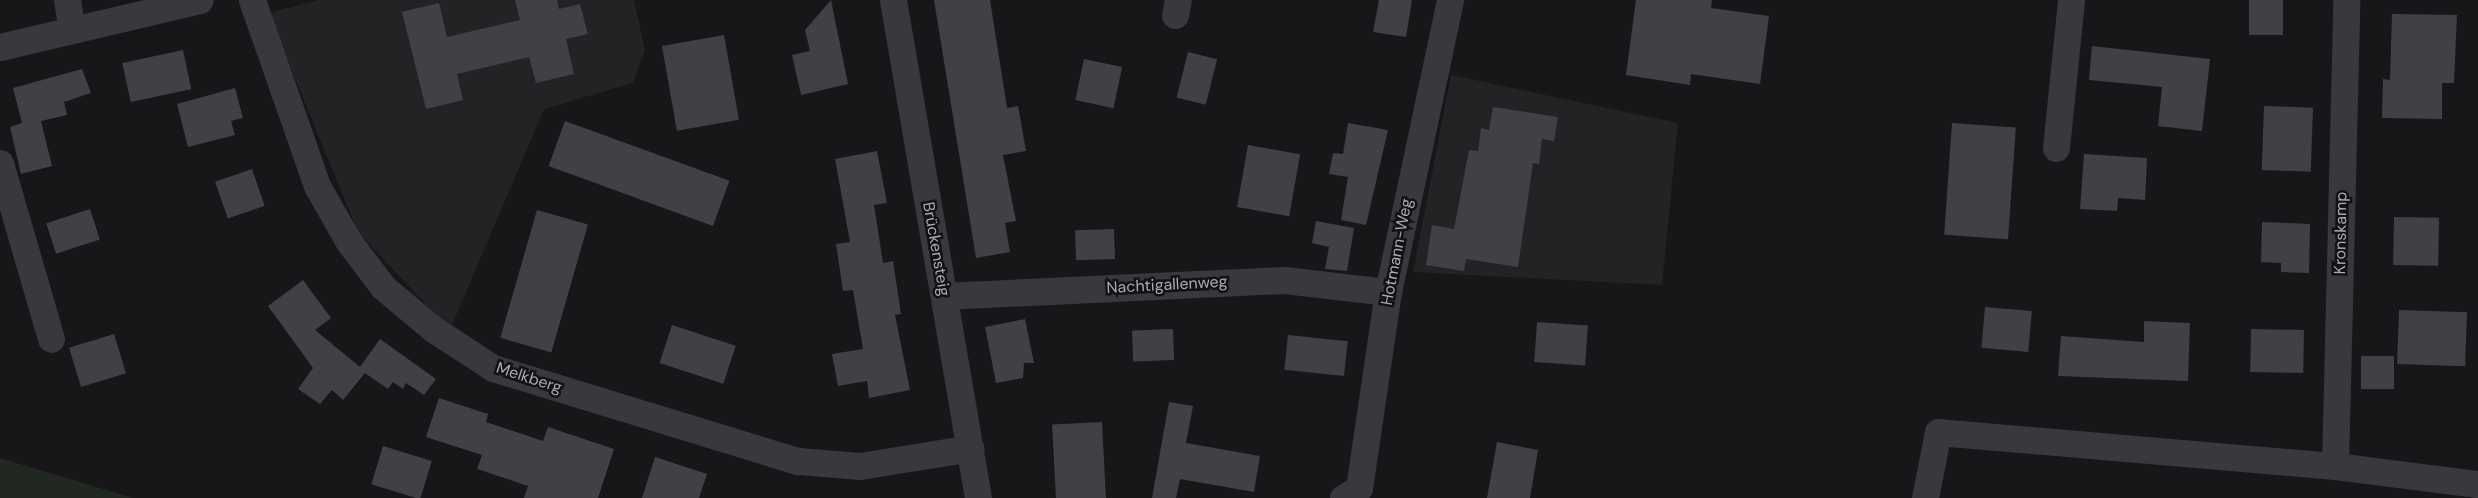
<!DOCTYPE html>
<meta charset="utf-8">
<style>
body{margin:0}
#map{position:relative;width:2478px;height:498px;overflow:hidden;background:#171618;font-family:"DM Sans",sans-serif}
div>[style]{position:absolute}
.built>*{inset:0;background:#232225}
.green>*{inset:0;background:#212822}
.building>*{inset:0;background:#414145;transform-origin:0 0}
.minor>*{height:27px;margin:-13.5px;padding:0 13.5px;transform-origin:13.5px;border-radius:13.5px;background:#38383d}
span{translate:-50% -50%;white-space:nowrap;text-align:center;line-height:1.15;-webkit-text-stroke:5px #121113;paint-order:stroke}
.street-label{font-size:16px;color:#a9acb7}
</style>
<div id="map">
<div class="built">
<i style="clip-path:polygon(319px 0,634px 0,645px 50px,633px 83px,544px 109px,450px 330px,358px 232px,268px 13px)"></i>
<i style="clip-path:polygon(1451px 75px,1678px 123px,1662px 285px,1413px 272px)"></i>
</div>
<div class="green">
<i style="clip-path:polygon(0 458px,133px 498px,0 498px)"></i>
</div>
<div class="building">
<i style="clip-path:polygon(515px 0,557px 0,559px 9px,580px 4px,588px 34px,566px 39px,574px 74px,536px 83px,529px 57px,457px 74px,463px 100px,426px 109px,402px 12px,439px 3px,447px 37px,520px 20px)"></i>
<i style="clip-path:polygon(831px 0,848px 84px,801px 95px,792px 55px,810px 51px,805px 30px)"></i>
<i style="clip-path:polygon(934px 0,990px 0,1007px 108px,1018px 106px,1026px 151px,1003px 155px,1016px 221px,1005px 223px,1010px 252px,976px 258px)"></i>
<i style="clip-path:polygon(1379px 0,1412px 0,1406px 37px,1373px 32px)"></i>
<i style="clip-path:polygon(1636px 0,1712px 0,1711px 8px,1769px 16px,1760px 84px,1691px 74px,1690px 85px,1626px 75px)"></i>
<i style="left:2249px;top:0;width:34px;height:35px"></i>
<i style="clip-path:polygon(2392px 14px,2457px 15px,2454px 83px,2442px 83px,2442px 119px,2382px 118px,2383px 79px,2390px 80px)"></i>
<i style="left:724px;top:35px;width:86px;height:63px;rotate:80deg"></i>
<i style="clip-path:polygon(2092px 46px,2210px 59px,2202px 131px,2158px 126px,2162px 87px,2089px 80px)"></i>
<i style="left:183px;top:50px;width:40px;height:62px;rotate:78deg"></i>
<i style="left:1188px;top:52px;width:30px;height:47px;rotate:14deg"></i>
<i style="left:1084px;top:59px;width:39px;height:42px;rotate:12deg"></i>
<i style="clip-path:polygon(82px 69px,91px 93px,64px 102px,67px 115px,41px 121px,52px 166px,21px 174px,10px 127px,22px 123px,13px 88px)"></i>
<i style="clip-path:polygon(235px 88px,243px 118px,231px 121px,235px 135px,188px 147px,177px 104px)"></i>
<i style="left:2264px;top:106px;width:49px;height:64px;rotate:2deg"></i>
<i style="clip-path:polygon(1493px 107px,1558px 117px,1554px 141px,1542px 139px,1539px 164px,1533px 163px,1518px 267px,1466px 259px,1464px 271px,1426px 265px,1432px 225px,1454px 229px,1469px 150px,1478px 151px,1481px 128px,1489px 130px)"></i>
<i style="left:565px;top:121px;width:175px;height:48px;rotate:20deg"></i>
<i style="clip-path:polygon(1348px 123px,1388px 130px,1366px 225px,1341px 220px,1348px 177px,1329px 174px,1333px 153px,1343px 154px)"></i>
<i style="left:1952px;top:123px;width:64px;height:112px;rotate:4deg"></i>
<i style="left:1248px;top:145px;width:53px;height:63px;rotate:10deg"></i>
<i style="clip-path:polygon(877px 151px,887px 203px,874px 205px,883px 263px,893px 261px,901px 314px,895px 315px,910px 390px,869px 398px,867px 381px,838px 386px,832px 354px,863px 349px,853px 290px,843px 291px,836px 244px,850px 242px,835px 159px)"></i>
<i style="clip-path:polygon(2084px 154px,2147px 158px,2145px 200px,2118px 198px,2117px 211px,2080px 209px)"></i>
<i style="left:252px;top:169px;width:39px;height:39px;rotate:71deg"></i>
<i style="left:90px;top:209px;width:32px;height:46px;rotate:72deg"></i>
<i style="left:537px;top:210px;width:53px;height:133px;rotate:16deg"></i>
<i style="left:2394px;top:217px;width:45px;height:48px;rotate:1deg"></i>
<i style="clip-path:polygon(1316px 221px,1354px 228px,1347px 271px,1325px 269px,1329px 247px,1312px 243px)"></i>
<i style="clip-path:polygon(2262px 222px,2310px 224px,2309px 273px,2281px 272px,2281px 263px,2261px 262px)"></i>
<i style="left:1114px;top:229px;width:30px;height:39px;rotate:88deg"></i>
<i style="clip-path:polygon(303px 280px,331px 318px,315px 330px,360px 367px,380px 339px,436px 379px,424px 395px,406px 383px,403px 389px,393px 382px,388px 389px,365px 373px,343px 400px,332px 390px,320px 404px,298px 389px,313px 368px,268px 306px)"></i>
<i style="left:1985px;top:307px;width:47px;height:41px;rotate:5deg"></i>
<i style="left:2399px;top:310px;width:68px;height:54px;rotate:2deg"></i>
<i style="clip-path:polygon(1025px 319px,1034px 363px,1024px 363px,1023px 378px,996px 383px,985px 327px)"></i>
<i style="clip-path:polygon(2144px 321px,2190px 323px,2188px 381px,2058px 376px,2061px 336px,2144px 342px)"></i>
<i style="left:1537px;top:322px;width:51px;height:40px;rotate:4deg"></i>
<i style="left:672px;top:325px;width:67px;height:40px;rotate:18deg"></i>
<i style="left:1173px;top:329px;width:31px;height:41px;rotate:88deg"></i>
<i style="left:2251px;top:329px;width:53px;height:43px;rotate:1deg"></i>
<i style="left:114px;top:334px;width:41px;height:47px;rotate:73deg"></i>
<i style="left:1288px;top:335px;width:60px;height:35px;rotate:6deg"></i>
<i style="left:2361px;top:356px;width:33px;height:33px"></i>
<i style="clip-path:polygon(439px 398px,488px 414px,486px 422px,543px 441px,548px 427px,614px 449px,598px 498px,524px 498px,528px 486px,477px 469px,482px 455px,426px 437px)"></i>
<i style="clip-path:polygon(1169px 402px,1193px 406px,1186px 443px,1260px 456px,1254px 492px,1180px 479px,1176px 498px,1152px 498px)"></i>
<i style="left:1102px;top:422px;width:76px;height:50px;rotate:87deg"></i>
<i style="clip-path:polygon(1497px 442px,1538px 450px,1530px 498px,1487px 498px)"></i>
<i style="left:383px;top:446px;width:51px;height:40px;rotate:17deg"></i>
<i style="clip-path:polygon(655px 457px,707px 474px,699px 498px,642px 498px)"></i>
</div>
<div class="minor">
<i style="left:67px;top:0;width:30px;rotate:81deg"></i>
<i style="left:252px;top:0;width:197px;rotate:70.7deg"></i>
<i style="left:317px;top:186px;width:64px;rotate:60.3deg"></i>
<i style="left:349px;top:242px;width:56px;rotate:52.9deg"></i>
<i style="left:383px;top:287px;width:65px;rotate:40deg"></i>
<i style="left:433px;top:329px;width:72px;rotate:33deg"></i>
<i style="left:493px;top:368px;width:319px;rotate:17deg"></i>
<i style="left:798px;top:461px;width:62px;rotate:4.6deg"></i>
<i style="left:860px;top:466px;width:112px;rotate:-9.2deg"></i>
<i style="left:893px;top:0;width:505px;rotate:80.31deg"></i>
<i style="left:1175px;top:15px;width:15px;rotate:-79deg"></i>
<i style="left:0;top:47px;width:205px;rotate:-13.2deg"></i>
<i style="left:2056px;top:148px;width:149px;rotate:-84.2deg"></i>
<i style="left:0;top:163px;width:183px;rotate:73.8deg"></i>
<i style="left:944px;top:296px;width:340px;rotate:-2.7deg"></i>
<i style="left:1284px;top:280px;width:105px;rotate:6.6deg"></i>
<i style="left:2335px;top:466px;width:144px;rotate:7.2deg"></i>
<i style="left:1343px;top:498px;width:19px;rotate:-32deg"></i>
<i style="left:1359px;top:488px;width:198px;rotate:-81.6deg"></i>
<i style="left:1388px;top:292px;width:299px;rotate:-78deg"></i>
<i style="left:1925px;top:498px;width:67px;rotate:-78.9deg"></i>
<i style="left:1938px;top:432px;width:398px;rotate:4.9deg"></i>
<i style="left:2335px;top:466px;width:466px;rotate:-88.6deg"></i>
</div>
<div class="street-label">
<span style="left:2341px;top:233px;rotate:-89deg">Kronskamp</span>
<span style="left:936px;top:249px;rotate:80deg">Brückensteig</span>
<span style="left:1397px;top:252px;rotate:-79deg">Hotmann-Weg</span>
<span style="left:1167px;top:285px;rotate:-3deg">Nachtigallenweg</span>
<span style="left:529px;top:378px;rotate:18deg">Melkberg</span>
</div>
</div>
